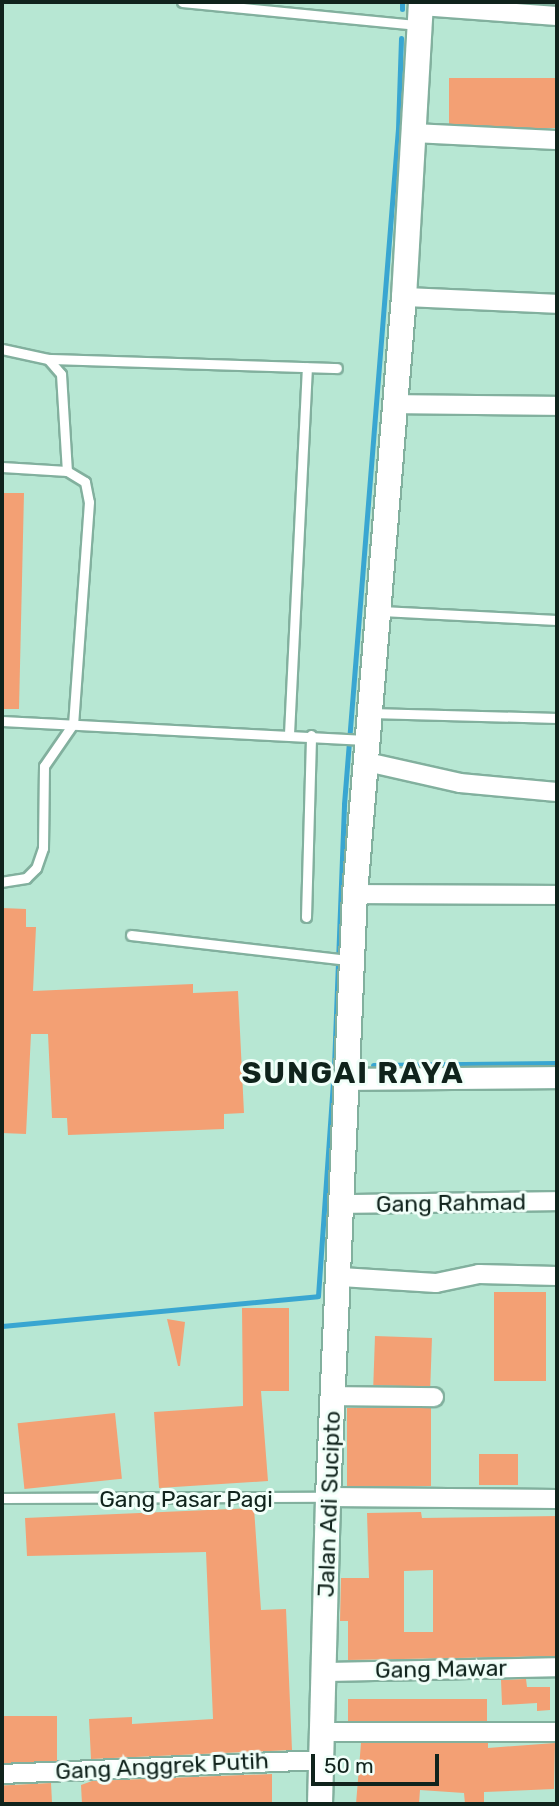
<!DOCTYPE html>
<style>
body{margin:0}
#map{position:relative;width:559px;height:1806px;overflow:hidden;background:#b7e7d3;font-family:Rubik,sans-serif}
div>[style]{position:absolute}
.stream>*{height:5px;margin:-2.5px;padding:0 2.5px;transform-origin:2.5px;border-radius:2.5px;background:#39a6d1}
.building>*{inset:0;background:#f3a074;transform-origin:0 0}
.roads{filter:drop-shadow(2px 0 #82b09e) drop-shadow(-2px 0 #82b09e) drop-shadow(0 2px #82b09e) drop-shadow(0 -2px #82b09e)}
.service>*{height:9px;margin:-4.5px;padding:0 4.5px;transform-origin:4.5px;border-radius:4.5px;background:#fff}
.minor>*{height:18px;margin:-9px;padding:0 9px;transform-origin:9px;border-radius:9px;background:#fff}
.tertiary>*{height:21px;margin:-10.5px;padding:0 10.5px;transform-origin:10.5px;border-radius:10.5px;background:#fff}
.secondary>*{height:24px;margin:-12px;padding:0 12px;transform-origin:12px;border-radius:12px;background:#fff}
span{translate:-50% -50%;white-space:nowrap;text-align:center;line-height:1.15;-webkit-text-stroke:6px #f1fff9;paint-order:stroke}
.street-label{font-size:23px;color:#10231c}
.district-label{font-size:30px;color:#10231c;font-weight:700;letter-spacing:2px}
.frame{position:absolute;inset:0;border:4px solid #10231c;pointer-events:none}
.scale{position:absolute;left:311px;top:1754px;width:128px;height:32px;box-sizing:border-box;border:4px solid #10231c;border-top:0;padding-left:9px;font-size:21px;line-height:24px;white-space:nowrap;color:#10231c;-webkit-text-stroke:5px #f1fff9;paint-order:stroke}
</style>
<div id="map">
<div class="stream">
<i style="left:402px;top:9px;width:7px;rotate:-90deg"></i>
<i style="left:373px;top:1065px;width:184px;rotate:-0.6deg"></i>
<i style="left:2px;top:1326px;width:317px;rotate:-5.4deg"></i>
<i style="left:318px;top:1296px;width:231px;rotate:-86deg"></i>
<i style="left:334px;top:1066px;width:262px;rotate:-87.8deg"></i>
<i style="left:344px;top:804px;width:677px;rotate:-85.43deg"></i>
<i style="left:398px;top:129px;width:91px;rotate:-88.1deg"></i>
</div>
<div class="building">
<i style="left:557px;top:78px;width:50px;height:108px;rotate:90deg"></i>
<i style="clip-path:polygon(2px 493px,24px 493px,19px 709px,2px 709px)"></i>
<i style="clip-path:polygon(2px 908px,26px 909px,26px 927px,36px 927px,33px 991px,193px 984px,193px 993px,238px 991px,244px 1113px,224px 1114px,224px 1129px,68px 1135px,67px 1118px,52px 1118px,48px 1034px,31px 1034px,26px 1134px,2px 1133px)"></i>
<i style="left:494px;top:1292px;width:52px;height:89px"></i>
<i style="clip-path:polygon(242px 1308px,289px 1308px,289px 1391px,261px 1391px,268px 1481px,159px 1488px,154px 1412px,243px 1406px)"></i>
<i style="clip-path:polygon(167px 1319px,185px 1322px,180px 1366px,178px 1366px)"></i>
<i style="left:375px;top:1336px;width:57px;height:49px;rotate:2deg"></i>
<i style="left:347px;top:1408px;width:84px;height:78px"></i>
<i style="left:115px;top:1413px;width:66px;height:98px;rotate:84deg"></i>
<i style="left:479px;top:1454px;width:39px;height:31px"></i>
<i style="clip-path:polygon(254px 1508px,261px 1610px,286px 1609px,292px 1750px,91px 1759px,89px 1719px,132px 1717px,132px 1724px,213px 1719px,206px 1552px,27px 1556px,25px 1518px)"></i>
<i style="clip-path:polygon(evenodd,421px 1512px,422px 1518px,557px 1516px,557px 1656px,348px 1660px,348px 1621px,340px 1621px,341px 1578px,369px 1578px,367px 1513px,421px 1512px,433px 1570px,433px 1632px,404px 1632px,404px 1571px,433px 1570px)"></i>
<i style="clip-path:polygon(526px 1679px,527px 1687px,550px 1687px,550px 1710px,537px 1711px,537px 1703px,502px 1705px,501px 1680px)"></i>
<i style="left:487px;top:1699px;width:22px;height:139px;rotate:90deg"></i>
<i style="left:2px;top:1716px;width:55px;height:47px"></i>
<i style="clip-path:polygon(361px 1743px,488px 1743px,488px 1748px,555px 1743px,554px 1789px,484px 1792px,484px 1804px,465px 1804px,464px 1793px,420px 1790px,419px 1804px,356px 1804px)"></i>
<i style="clip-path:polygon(272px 1774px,272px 1804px,82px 1804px,81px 1785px,92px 1781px)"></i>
<i style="left:51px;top:1783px;width:21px;height:49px;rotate:87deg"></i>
</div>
<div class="roads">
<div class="service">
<i style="left:182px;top:2px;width:237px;rotate:5.6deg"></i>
<i style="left:2px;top:349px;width:47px;rotate:12.3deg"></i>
<i style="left:48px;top:359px;width:20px;rotate:49deg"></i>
<i style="left:61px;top:374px;width:97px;rotate:86.5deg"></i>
<i style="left:48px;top:359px;width:289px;rotate:1.8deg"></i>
<i style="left:2px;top:467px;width:65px;rotate:3.5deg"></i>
<i style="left:67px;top:471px;width:21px;rotate:31deg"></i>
<i style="left:85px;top:482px;width:20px;rotate:79deg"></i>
<i style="left:89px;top:502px;width:223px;rotate:94.1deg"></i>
<i style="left:73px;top:724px;width:51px;rotate:124.6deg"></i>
<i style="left:44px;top:766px;width:82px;rotate:90.7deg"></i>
<i style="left:43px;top:848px;width:21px;rotate:109deg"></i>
<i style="left:36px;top:868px;width:14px;rotate:135deg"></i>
<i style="left:26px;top:878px;width:24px;rotate:171deg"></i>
<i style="left:381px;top:611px;width:176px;rotate:2.9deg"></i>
<i style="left:370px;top:713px;width:187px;rotate:1.5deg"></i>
<i style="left:2px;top:721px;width:364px;rotate:3deg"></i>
<i style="left:289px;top:734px;width:367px;rotate:-87.2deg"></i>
<i style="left:306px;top:917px;width:182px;rotate:-88.4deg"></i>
<i style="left:131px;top:935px;width:216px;rotate:6.6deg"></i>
<i style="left:2px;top:1498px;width:324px;rotate:-0.2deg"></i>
</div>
<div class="minor">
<i style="left:421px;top:6px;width:136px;rotate:4.2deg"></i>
<i style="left:412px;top:133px;width:145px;rotate:2.8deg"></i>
<i style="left:404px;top:297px;width:153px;rotate:2.6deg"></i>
<i style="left:395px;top:404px;width:162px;rotate:0.7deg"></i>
<i style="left:367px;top:762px;width:95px;rotate:12.7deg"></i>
<i style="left:460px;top:783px;width:97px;rotate:5.3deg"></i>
<i style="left:355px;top:894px;width:202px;rotate:0.3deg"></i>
<i style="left:344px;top:1204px;width:213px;rotate:-0.8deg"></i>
<i style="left:341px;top:1277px;width:95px;rotate:3.6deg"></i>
<i style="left:436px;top:1283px;width:44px;rotate:-11.8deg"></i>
<i style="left:479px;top:1274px;width:78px;rotate:1.5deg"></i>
<i style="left:333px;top:1396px;width:101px;rotate:0.6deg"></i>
<i style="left:328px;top:1497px;width:229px;rotate:0.5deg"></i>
<i style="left:324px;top:1672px;width:233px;rotate:-1.2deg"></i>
<i style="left:324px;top:1732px;width:233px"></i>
<i style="left:2px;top:1774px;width:320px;rotate:-2.5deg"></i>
</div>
<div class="tertiary">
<i style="left:347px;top:1079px;width:210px;rotate:-0.5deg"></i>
</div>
<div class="secondary">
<i style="left:320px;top:1804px;width:307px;rotate:-88.5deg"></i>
<i style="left:328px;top:1497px;width:604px;rotate:-87.44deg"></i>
<i style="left:355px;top:894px;width:599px;rotate:-85.31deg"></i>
<i style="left:404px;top:297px;width:295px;rotate:-86.7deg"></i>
</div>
</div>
<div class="street-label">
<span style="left:451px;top:1203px;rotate:-1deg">Gang Rahmad</span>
<span style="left:186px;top:1499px">Gang Pasar Pagi</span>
<span style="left:329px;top:1504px;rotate:-88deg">Jalan Adi Sucipto</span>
<span style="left:441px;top:1669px;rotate:-1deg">Gang Mawar</span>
<span style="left:162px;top:1766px;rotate:-3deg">Gang Anggrek Putih</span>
</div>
<div class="district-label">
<span style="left:353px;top:1073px">SUNGAI RAYA</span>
</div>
<div class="frame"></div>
<div class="scale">50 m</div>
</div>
